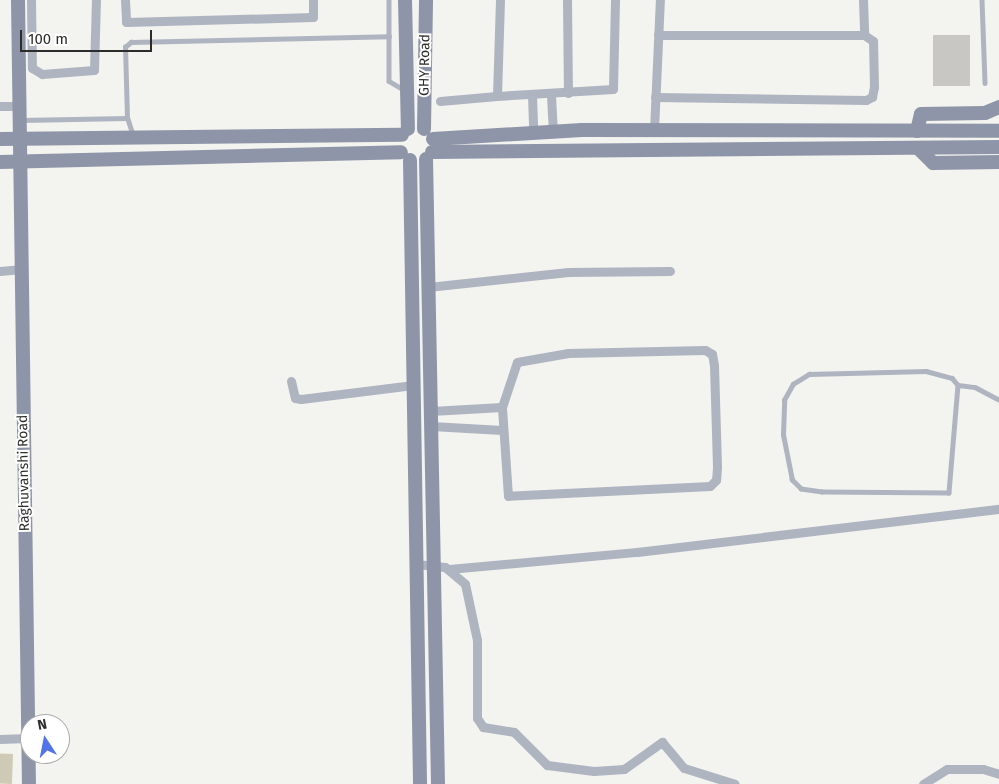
<!DOCTYPE html>
<style>
body{margin:0}
#map{position:relative;width:999px;height:784px;overflow:hidden;background:#f3f3ef;font-family:"Fira Sans",sans-serif}
div>[style]{position:absolute}
.green>*{inset:0;background:#cecab5;transform-origin:0 0}
.building>*{inset:0;background:#c8c7c4;transform-origin:0 0}
.lane>*{height:4.5px;margin:-2.25px;padding:0 2.25px;transform-origin:2.25px;border-radius:2.25px;background:#afb4c1}
.street>*{height:9px;margin:-4.5px;padding:0 4.5px;transform-origin:4.5px;border-radius:4.5px;background:#afb4c1}
.secondary>*{height:14px;margin:-7px;padding:0 7px;transform-origin:7px;border-radius:7px;background:#8e95a8}
span{translate:-50% -50%;white-space:nowrap;text-align:center;line-height:1.15;-webkit-text-stroke:4px #fff;paint-order:stroke}
.street-label{font-size:14px;color:#2d2c2b}
.north{position:absolute;left:20px;top:714px;width:50px;height:50px;box-sizing:border-box;background:#fff;border:1px solid #ababaa;border-radius:50%;rotate:349deg;font-size:14px;font-weight:700;line-height:20px;text-align:center;color:#2d2c2b}
.north::after{content:'';display:block;margin:auto;width:18px;height:22px;background:#5274e9;clip-path:polygon(50% 0,100% 100%,50% 72%,0 100%)}
.scale{position:absolute;left:20px;top:30px;width:132px;height:22px;box-sizing:border-box;border:2px solid #2d2c2b;border-top:0;padding-left:6px;font-size:15px;line-height:18px;white-space:nowrap;color:#2d2c2b;-webkit-text-stroke:4px #fff;paint-order:stroke}
</style>
<div id="map">
<div class="green">
<i style="left:13px;top:754px;width:30px;height:13px;rotate:92deg"></i>
</div>
<div class="building">
<i style="left:933px;top:35px;width:37px;height:51px"></i>
</div>
<div class="lane">
<i style="left:389px;top:0;width:81px;rotate:90deg"></i>
<i style="left:389px;top:81px;width:17px;rotate:31deg"></i>
<i style="left:982px;top:0;width:83px;rotate:87.9deg"></i>
<i style="left:21px;top:120px;width:106px;rotate:-1.1deg"></i>
<i style="left:133px;top:136px;width:19px;rotate:-108deg"></i>
<i style="left:127px;top:118px;width:71px;rotate:-91.6deg"></i>
<i style="left:125px;top:47px;width:8px;rotate:-40deg"></i>
<i style="left:131px;top:42px;width:258px;rotate:-1.3deg"></i>
<i style="left:958px;top:385px;width:108px;rotate:94.8deg"></i>
<i style="left:949px;top:493px;width:127px;rotate:-179.5deg"></i>
<i style="left:822px;top:492px;width:21px;rotate:-172deg"></i>
<i style="left:801px;top:489px;width:13px;rotate:-135deg"></i>
<i style="left:792px;top:480px;width:46px;rotate:-101.3deg"></i>
<i style="left:783px;top:435px;width:35px;rotate:-88deg"></i>
<i style="left:784px;top:400px;width:18px;rotate:-61deg"></i>
<i style="left:793px;top:384px;width:19px;rotate:-32deg"></i>
<i style="left:809px;top:374px;width:117px;rotate:-1.5deg"></i>
<i style="left:926px;top:371px;width:27px;rotate:15deg"></i>
<i style="left:952px;top:378px;width:9px;rotate:49deg"></i>
<i style="left:958px;top:385px;width:17px;rotate:7deg"></i>
<i style="left:975px;top:387px;width:27px;rotate:28deg"></i>
</div>
<div class="street">
<i style="left:31px;top:0;width:68px;rotate:89.2deg"></i>
<i style="left:32px;top:68px;width:12px;rotate:31deg"></i>
<i style="left:42px;top:74px;width:52px;rotate:-4.4deg"></i>
<i style="left:94px;top:70px;width:70px;rotate:-88.4deg"></i>
<i style="left:125px;top:0;width:22px;rotate:87deg"></i>
<i style="left:126px;top:22px;width:187px;rotate:-1.5deg"></i>
<i style="left:313px;top:17px;width:17px;rotate:-90deg"></i>
<i style="left:500px;top:0;width:96px;rotate:91.8deg"></i>
<i style="left:497px;top:96px;width:116px;rotate:-3.5deg"></i>
<i style="left:613px;top:89px;width:89px;rotate:-88.7deg"></i>
<i style="left:567px;top:0;width:93px;rotate:89.4deg"></i>
<i style="left:863px;top:0;width:35px;rotate:88deg"></i>
<i style="left:532px;top:95px;width:37px;rotate:88deg"></i>
<i style="left:551px;top:95px;width:36px;rotate:87deg"></i>
<i style="left:655px;top:97px;width:211px;rotate:0.8deg"></i>
<i style="left:866px;top:100px;width:7px;rotate:-27deg"></i>
<i style="left:872px;top:97px;width:10px;rotate:-79deg"></i>
<i style="left:874px;top:87px;width:46px;rotate:-91.2deg"></i>
<i style="left:873px;top:41px;width:11px;rotate:-146deg"></i>
<i style="left:864px;top:35px;width:206px;rotate:180deg"></i>
<i style="left:440px;top:101px;width:57px;rotate:-5deg"></i>
<i style="left:0;top:106px;width:20px"></i>
<i style="left:654px;top:130px;width:130px;rotate:-87.4deg"></i>
<i style="left:0;top:271px;width:22px;rotate:-5deg"></i>
<i style="left:428px;top:287px;width:141px;rotate:-6.1deg"></i>
<i style="left:568px;top:272px;width:102px;rotate:-0.6deg"></i>
<i style="left:705px;top:350px;width:8px;rotate:30deg"></i>
<i style="left:712px;top:354px;width:11px;rotate:80deg"></i>
<i style="left:714px;top:365px;width:102px;rotate:88.3deg"></i>
<i style="left:717px;top:467px;width:13px;rotate:94deg"></i>
<i style="left:716px;top:480px;width:8px;rotate:135deg"></i>
<i style="left:710px;top:486px;width:202px;rotate:177.2deg"></i>
<i style="left:508px;top:496px;width:89px;rotate:-93.9deg"></i>
<i style="left:502px;top:407px;width:47px;rotate:-71.6deg"></i>
<i style="left:517px;top:362px;width:52px;rotate:-10deg"></i>
<i style="left:568px;top:353px;width:137px;rotate:-1.3deg"></i>
<i style="left:291px;top:381px;width:17px;rotate:77deg"></i>
<i style="left:295px;top:398px;width:6px;rotate:9deg"></i>
<i style="left:301px;top:399px;width:113px;rotate:-7.1deg"></i>
<i style="left:431px;top:411px;width:71px;rotate:-3.2deg"></i>
<i style="left:431px;top:426px;width:71px;rotate:3.2deg"></i>
<i style="left:416px;top:564px;width:29px;rotate:6deg"></i>
<i style="left:445px;top:567px;width:26px;rotate:40deg"></i>
<i style="left:465px;top:584px;width:57px;rotate:77.9deg"></i>
<i style="left:477px;top:640px;width:78px;rotate:90deg"></i>
<i style="left:477px;top:718px;width:11px;rotate:56deg"></i>
<i style="left:483px;top:727px;width:31px;rotate:9deg"></i>
<i style="left:514px;top:732px;width:47px;rotate:45deg"></i>
<i style="left:547px;top:765px;width:47px;rotate:7.3deg"></i>
<i style="left:594px;top:771px;width:30px;rotate:-4deg"></i>
<i style="left:624px;top:769px;width:47px;rotate:-35.4deg"></i>
<i style="left:662px;top:742px;width:34px;rotate:50deg"></i>
<i style="left:684px;top:768px;width:53px;rotate:17.4deg"></i>
<i style="left:449px;top:569px;width:189px;rotate:-5.2deg"></i>
<i style="left:637px;top:552px;width:365px;rotate:-6.8deg"></i>
<i style="left:0;top:739px;width:28px;rotate:-2deg"></i>
<i style="left:923px;top:784px;width:28px;rotate:-32deg"></i>
<i style="left:947px;top:769px;width:36px"></i>
<i style="left:983px;top:769px;width:17px;rotate:17deg"></i>
</div>
<div class="secondary">
<i style="left:18px;top:0;width:784px;rotate:89.2deg"></i>
<i style="left:405px;top:0;width:129px;rotate:88.7deg"></i>
<i style="left:424px;top:129px;width:129px;rotate:-89.1deg"></i>
<i style="left:917px;top:131px;width:17px;rotate:-77deg"></i>
<i style="left:921px;top:114px;width:64px;rotate:-0.9deg"></i>
<i style="left:985px;top:113px;width:15px;rotate:-23deg"></i>
<i style="left:0;top:139px;width:402px;rotate:-0.6deg"></i>
<i style="left:433px;top:139px;width:149px;rotate:-3.5deg"></i>
<i style="left:582px;top:130px;width:417px;rotate:0.1deg"></i>
<i style="left:919px;top:149px;width:20px;rotate:45deg"></i>
<i style="left:933px;top:163px;width:66px;rotate:-0.9deg"></i>
<i style="left:432px;top:152px;width:567px;rotate:-0.51deg"></i>
<i style="left:426px;top:159px;width:625px;rotate:88.9deg"></i>
<i style="left:410px;top:160px;width:624px;rotate:89.08deg"></i>
<i style="left:0;top:162px;width:401px;rotate:-1.4deg"></i>
</div>
<div class="street-label">
<span style="left:425px;top:65px;rotate:-89deg">GHY Road</span>
<span style="left:24px;top:473px;rotate:-91deg">Raghuvanshi Road</span>
</div>
<div class="north">N</div>
<div class="scale">100 m</div>
</div>
